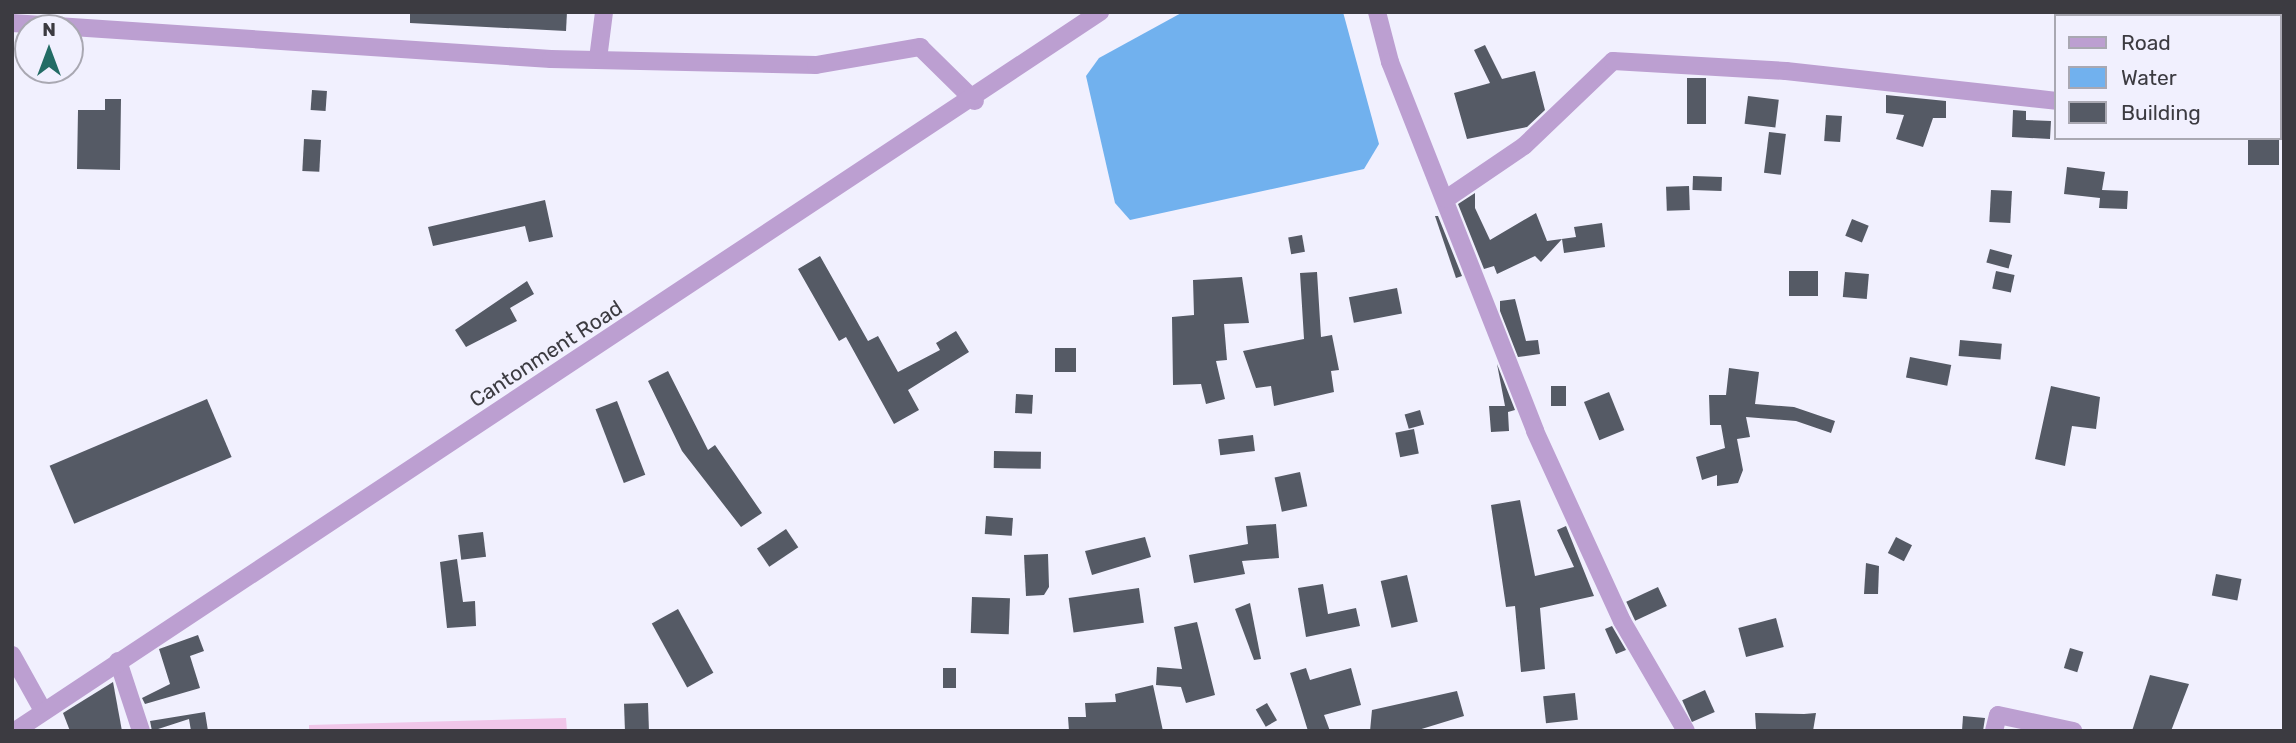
<!DOCTYPE html>
<style>
body{margin:0}
#map{position:relative;width:2296px;height:743px;overflow:hidden;background:#f1f0fe;font-family:Rubik,sans-serif}
div>[style]{position:absolute}
.green>*{inset:0;background:#f0c6e9}
.water>*{inset:0;background:#71b1ee}
.building>*{inset:0;background:#555a65;transform-origin:0 0}
.minor>*{height:18px;margin:-9px;padding:0 9px;transform-origin:9px;border-radius:9px;background:#bc9fd1}
span{translate:-50% -50%;white-space:nowrap;text-align:center;line-height:1.15;-webkit-text-stroke:7px #f1f0fe;paint-order:stroke}
.street-label{font-size:21px;color:#3c3b41}
.frame{position:absolute;inset:0;border:14px solid #3c3b41;pointer-events:none}
.legend{position:absolute;left:2054px;top:14px;width:228px;height:126px;box-sizing:border-box;background:#f1f0fe;border:2px solid #a9a8b2;margin:0;padding:9px 12px;list-style:none;font-size:21px;color:#3c3b41}
.legend li{display:flex;align-items:center;gap:14px;height:35px}
.legend b{width:35px;border:2px solid #a9a8b2}
.north{position:absolute;left:14px;top:14px;width:70px;height:70px;box-sizing:border-box;background:#f1f0fe;border:2px solid #a9a8b2;border-radius:50%;rotate:0deg;font-size:19px;font-weight:700;line-height:28px;text-align:center;color:#3c3b41}
.north::after{content:'';display:block;margin:auto;width:24px;height:32px;background:#236c65;clip-path:polygon(50% 0,100% 100%,50% 72%,0 100%)}
</style>
<div id="map">
<div class="green">
<i style="clip-path:polygon(566px 718px,567px 731px,309px 731px,309px 725px)"></i>
</div>
<div class="water">
<i style="clip-path:polygon(1183px 12px,1343px 12px,1379px 144px,1364px 169px,1130px 220px,1115px 203px,1086px 76px,1099px 58px)"></i>
</div>
<div class="building">
<i style="clip-path:polygon(410px 12px,567px 12px,566px 31px,410px 23px)"></i>
<i style="clip-path:polygon(1485px 45px,1502px 79px,1535px 71px,1545px 110px,1527px 127px,1467px 139px,1454px 93px,1490px 83px,1474px 50px)"></i>
<i style="left:1687px;top:78px;width:19px;height:46px"></i>
<i style="left:312px;top:90px;width:15px;height:20px;rotate:4deg"></i>
<i style="clip-path:polygon(1886px 95px,1946px 101px,1946px 118px,1933px 118px,1923px 147px,1896px 139px,1904px 115px,1886px 113px)"></i>
<i style="left:1748px;top:96px;width:31px;height:28px;rotate:7deg"></i>
<i style="clip-path:polygon(105px 99px,121px 99px,120px 170px,77px 169px,78px 110px,105px 110px)"></i>
<i style="clip-path:polygon(2013px 110px,2026px 111px,2026px 120px,2051px 121px,2050px 139px,2012px 137px)"></i>
<i style="left:1826px;top:115px;width:16px;height:26px;rotate:4deg"></i>
<i style="left:1769px;top:132px;width:17px;height:41px;rotate:7deg"></i>
<i style="left:2248px;top:138px;width:31px;height:27px"></i>
<i style="left:304px;top:139px;width:17px;height:32px;rotate:3deg"></i>
<i style="clip-path:polygon(2067px 167px,2105px 172px,2102px 190px,2128px 191px,2127px 209px,2099px 208px,2100px 198px,2064px 194px)"></i>
<i style="left:1693px;top:176px;width:29px;height:14px;rotate:2deg"></i>
<i style="left:1689px;top:186px;width:24px;height:23px;rotate:88deg"></i>
<i style="left:1991px;top:190px;width:21px;height:32px;rotate:3deg"></i>
<i style="clip-path:polygon(1475px 193px,1475px 208px,1490px 240px,1536px 213px,1547px 241px,1576px 237px,1574px 227px,1602px 223px,1605px 247px,1564px 253px,1562px 239px,1541px 262px,1535px 256px,1497px 274px,1494px 266px,1484px 269px,1458px 204px)"></i>
<i style="clip-path:polygon(545px 200px,553px 237px,529px 242px,525px 226px,433px 246px,428px 227px)"></i>
<i style="clip-path:polygon(1435px 216px,1438px 216px,1462px 276px,1456px 278px)"></i>
<i style="left:1852px;top:219px;width:18px;height:18px;rotate:22deg"></i>
<i style="left:1302px;top:235px;width:17px;height:14px;rotate:80deg"></i>
<i style="left:1990px;top:249px;width:23px;height:14px;rotate:15deg"></i>
<i style="clip-path:polygon(820px 256px,868px 341px,878px 336px,898px 372px,940px 350px,936px 343px,956px 331px,969px 352px,908px 390px,919px 410px,894px 424px,846px 337px,839px 341px,798px 269px)"></i>
<i style="left:1789px;top:271px;width:29px;height:25px"></i>
<i style="left:1996px;top:271px;width:19px;height:18px;rotate:12deg"></i>
<i style="clip-path:polygon(1317px 272px,1321px 337px,1332px 335px,1339px 370px,1331px 371px,1334px 392px,1274px 406px,1271px 386px,1256px 388px,1243px 351px,1304px 339px,1300px 273px)"></i>
<i style="left:1845px;top:272px;width:24px;height:25px;rotate:5deg"></i>
<i style="clip-path:polygon(1242px 277px,1249px 323px,1224px 324px,1227px 360px,1216px 361px,1225px 399px,1206px 404px,1201px 384px,1173px 385px,1172px 317px,1194px 315px,1193px 280px)"></i>
<i style="clip-path:polygon(527px 281px,534px 294px,510px 308px,517px 321px,466px 347px,455px 330px)"></i>
<i style="left:1397px;top:288px;width:26px;height:49px;rotate:79deg"></i>
<i style="clip-path:polygon(1515px 299px,1526px 341px,1538px 340px,1540px 354px,1518px 357px,1500px 311px,1500px 301px)"></i>
<i style="left:1960px;top:340px;width:42px;height:16px;rotate:5deg"></i>
<i style="left:1055px;top:348px;width:21px;height:24px"></i>
<i style="left:1910px;top:357px;width:42px;height:21px;rotate:11deg"></i>
<i style="clip-path:polygon(1497px 364px,1515px 410px,1508px 412px,1509px 431px,1491px 432px,1489px 406px,1505px 406px)"></i>
<i style="clip-path:polygon(1729px 368px,1759px 372px,1755px 404px,1794px 407px,1835px 421px,1831px 433px,1796px 421px,1746px 417px,1750px 437px,1737px 439px,1743px 470px,1738px 483px,1717px 486px,1717px 475px,1702px 480px,1696px 457px,1725px 448px,1721px 425px,1710px 425px,1709px 395px,1726px 395px)"></i>
<i style="clip-path:polygon(668px 371px,708px 450px,715px 445px,762px 513px,741px 527px,682px 451px,648px 381px)"></i>
<i style="left:1551px;top:386px;width:15px;height:20px"></i>
<i style="clip-path:polygon(2051px 386px,2100px 397px,2096px 429px,2072px 426px,2065px 466px,2035px 459px)"></i>
<i style="left:1609px;top:392px;width:41px;height:27px;rotate:68deg"></i>
<i style="left:1016px;top:394px;width:17px;height:19px;rotate:3deg"></i>
<i style="left:207px;top:399px;width:63px;height:171px;rotate:67deg"></i>
<i style="left:617px;top:401px;width:79px;height:23px;rotate:69deg"></i>
<i style="left:1420px;top:410px;width:15px;height:16px;rotate:74deg"></i>
<i style="left:1414px;top:429px;width:25px;height:19px;rotate:79deg"></i>
<i style="left:1253px;top:435px;width:16px;height:35px;rotate:83deg"></i>
<i style="left:994px;top:451px;width:47px;height:17px;rotate:1deg"></i>
<i style="left:1300px;top:472px;width:35px;height:26px;rotate:78deg"></i>
<i style="clip-path:polygon(1520px 500px,1535px 576px,1574px 567px,1557px 530px,1566px 526px,1594px 596px,1540px 608px,1545px 669px,1521px 672px,1515px 606px,1506px 607px,1491px 505px)"></i>
<i style="left:986px;top:516px;width:27px;height:18px;rotate:4deg"></i>
<i style="clip-path:polygon(1276px 524px,1279px 558px,1242px 561px,1245px 574px,1194px 583px,1189px 555px,1248px 544px,1246px 526px)"></i>
<i style="left:786px;top:529px;width:22px;height:35px;rotate:56deg"></i>
<i style="left:483px;top:532px;width:25px;height:25px;rotate:83deg"></i>
<i style="clip-path:polygon(1145px 537px,1151px 557px,1092px 575px,1085px 551px)"></i>
<i style="left:1896px;top:537px;width:18px;height:18px;rotate:27deg"></i>
<i style="clip-path:polygon(1048px 554px,1049px 587px,1044px 595px,1026px 596px,1024px 555px)"></i>
<i style="clip-path:polygon(457px 559px,463px 602px,475px 601px,476px 626px,447px 628px,440px 562px)"></i>
<i style="clip-path:polygon(1866px 563px,1879px 566px,1878px 594px,1864px 594px)"></i>
<i style="left:2216px;top:574px;width:26px;height:22px;rotate:11deg"></i>
<i style="left:1407px;top:575px;width:48px;height:27px;rotate:77deg"></i>
<i style="clip-path:polygon(1323px 584px,1328px 614px,1356px 608px,1360px 626px,1306px 637px,1298px 588px)"></i>
<i style="left:1658px;top:587px;width:21px;height:35px;rotate:65deg"></i>
<i style="left:1139px;top:588px;width:35px;height:71px;rotate:82deg"></i>
<i style="left:972px;top:597px;width:38px;height:36px;rotate:2deg"></i>
<i style="clip-path:polygon(1250px 603px,1261px 659px,1254px 660px,1235px 609px)"></i>
<i style="left:678px;top:609px;width:73px;height:30px;rotate:61deg"></i>
<i style="left:1776px;top:618px;width:30px;height:39px;rotate:75deg"></i>
<i style="clip-path:polygon(1197px 622px,1215px 695px,1186px 703px,1181px 687px,1156px 685px,1157px 667px,1182px 669px,1174px 627px)"></i>
<i style="clip-path:polygon(1612px 626px,1626px 650px,1616px 654px,1605px 629px)"></i>
<i style="clip-path:polygon(198px 635px,204px 651px,190px 656px,200px 688px,145px 704px,142px 698px,170px 684px,159px 649px)"></i>
<i style="left:2070px;top:648px;width:14px;height:21px;rotate:17deg"></i>
<i style="left:943px;top:668px;width:13px;height:20px"></i>
<i style="clip-path:polygon(1306px 668px,1310px 680px,1351px 668px,1361px 705px,1324px 715px,1330px 731px,1308px 731px,1290px 673px)"></i>
<i style="clip-path:polygon(2150px 675px,2189px 684px,2171px 731px,2132px 731px)"></i>
<i style="clip-path:polygon(113px 682px,122px 731px,70px 731px,63px 713px)"></i>
<i style="clip-path:polygon(1153px 685px,1163px 731px,1069px 731px,1068px 717px,1086px 717px,1085px 703px,1116px 702px,1115px 694px)"></i>
<i style="left:1705px;top:690px;width:24px;height:25px;rotate:66deg"></i>
<i style="clip-path:polygon(1457px 691px,1464px 716px,1415px 731px,1370px 731px,1372px 710px)"></i>
<i style="left:1575px;top:693px;width:27px;height:32px;rotate:84deg"></i>
<i style="left:648px;top:703px;width:28px;height:24px;rotate:88deg"></i>
<i style="left:1267px;top:703px;width:20px;height:13px;rotate:60deg"></i>
<i style="clip-path:polygon(205px 712px,208px 731px,191px 731px,189px 719px,152px 731px,150px 721px)"></i>
<i style="clip-path:polygon(1755px 713px,1804px 714px,1816px 713px,1813px 731px,1798px 731px,1756px 729px)"></i>
<i style="clip-path:polygon(1963px 716px,1985px 718px,1983px 731px,1962px 731px)"></i>
</div>
<div class="minor">
<i style="left:1377px;top:12px;width:52px;rotate:75.4deg"></i>
<i style="left:1390px;top:62px;width:396px;rotate:68.5deg"></i>
<i style="left:1535px;top:431px;width:209px;rotate:65.4deg"></i>
<i style="left:1622px;top:621px;width:127px;rotate:59.8deg"></i>
<i style="left:12px;top:23px;width:540px;rotate:3.82deg"></i>
<i style="left:551px;top:59px;width:265px;rotate:1.3deg"></i>
<i style="left:816px;top:65px;width:106px;rotate:-9.8deg"></i>
<i style="left:920px;top:47px;width:77px;rotate:44.5deg"></i>
<i style="left:598px;top:59px;width:47px;rotate:-82.7deg"></i>
<i style="left:2280px;top:116px;width:4px"></i>
<i style="left:1446px;top:199px;width:94px;rotate:-34.2deg"></i>
<i style="left:1524px;top:146px;width:123px;rotate:-43.7deg"></i>
<i style="left:1613px;top:61px;width:173px;rotate:3.3deg"></i>
<i style="left:1786px;top:71px;width:272px;rotate:6.3deg"></i>
<i style="left:12px;top:655px;width:62px;rotate:60.9deg"></i>
<i style="left:118px;top:661px;width:74px;rotate:71.8deg"></i>
<i style="left:15px;top:731px;width:1302px;rotate:-33.53deg"></i>
<i style="left:1994px;top:731px;width:16px;rotate:-76deg"></i>
<i style="left:1998px;top:715px;width:77px;rotate:12deg"></i>
</div>
<div class="street-label">
<span style="left:546px;top:354px;rotate:-33deg">Cantonment Road</span>
</div>
<div class="frame"></div>
<ul class="legend">
<li><b style="height:9px;background:#bc9fd1"></b>Road</li>
<li><b style="height:19px;background:#71b1ee"></b>Water</li>
<li><b style="height:19px;background:#555a65"></b>Building</li>
</ul>
<div class="north">N</div>
</div>
